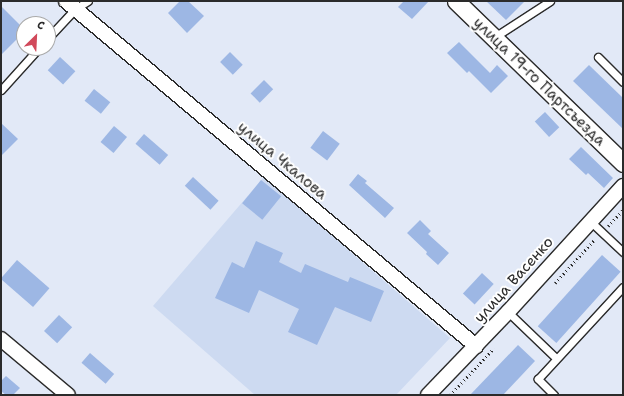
<!DOCTYPE html>
<meta charset="utf-8">
<style>
body{margin:0}
#map{position:relative;width:624px;height:396px;overflow:hidden;background:#e2e9f7;font-family:"Shantell Sans",sans-serif}
div>[style]{position:absolute}
.built>*{inset:0;background:#cddaf1}
.building>*{inset:0;background:#9db7e4;transform-origin:0 0}
.path>*{height:2.5px;margin-top:-1.25px;transform-origin:0;background:repeating-linear-gradient(90deg,#2b2b2b 0 1px,transparent 0 4px)}
.roads{filter:drop-shadow(1px 0 #2b2b2b) drop-shadow(-1px 0 #2b2b2b) drop-shadow(0 1px #2b2b2b) drop-shadow(0 -1px #2b2b2b)}
.service>*{height:7px;margin:-3.5px;padding:0 3.5px;transform-origin:3.5px;border-radius:3.5px;background:#fff}
.minor>*{height:14px;margin:-7px;padding:0 7px;transform-origin:7px;border-radius:7px;background:#fff}
.tertiary>*{height:17px;margin:-8.5px;padding:0 8.5px;transform-origin:8.5px;border-radius:8.5px;background:#fff}
span{translate:-50% -50%;white-space:nowrap;text-align:center;line-height:1.15;-webkit-text-stroke:4px #fff;paint-order:stroke}
.street-label{font-size:15px;color:#2b2b2b}
.frame{position:absolute;inset:0;border:2px solid #2b2b2b;pointer-events:none}
.north{position:absolute;left:16px;top:16px;width:40px;height:40px;box-sizing:border-box;background:#fff;border:1px solid #aaa;border-radius:50%;rotate:24deg;font-size:11px;font-weight:700;line-height:16px;text-align:center;color:#2b2b2b}
.north::after{content:'';display:block;margin:auto;width:14px;height:18px;background:#d1495b;clip-path:polygon(50% 0,100% 100%,50% 72%,0 100%)}
</style>
<div id="map">
<div class="built">
<i style="clip-path:polygon(264px 177px,450px 338px,396px 395px,255px 395px,153px 306px)"></i>
</div>
<div class="building">
<i style="clip-path:polygon(180px 1px,188px 1px,204px 16px,187px 33px,168px 13px)"></i>
<i style="clip-path:polygon(404px 1px,429px 1px,412px 19px,398px 7px)"></i>
<i style="clip-path:polygon(486px 1px,525px 1px,506px 20px)"></i>
<i style="clip-path:polygon(1px 6px,24px 29px,24px 32px,1px 55px)"></i>
<i style="clip-path:polygon(459px 42px,490px 73px,497px 65px,508px 76px,491px 93px,469px 71px,467px 73px,447px 53px)"></i>
<i style="left:230px;top:52px;width:18px;height:14px;rotate:45deg"></i>
<i style="left:60px;top:57px;width:21px;height:18px;rotate:43deg"></i>
<i style="clip-path:polygon(589px 65px,623px 98px,623px 129px,573px 81px)"></i>
<i style="left:264px;top:80px;width:13px;height:19px;rotate:45deg"></i>
<i style="left:94px;top:89px;width:21px;height:15px;rotate:39deg"></i>
<i style="left:545px;top:112px;width:21px;height:14px;rotate:47deg"></i>
<i style="clip-path:polygon(1px 123px,18px 139px,1px 156px)"></i>
<i style="left:114px;top:126px;width:17px;height:21px;rotate:40deg"></i>
<i style="left:323px;top:131px;width:21px;height:21px;rotate:37deg"></i>
<i style="left:144px;top:134px;width:32px;height:13px;rotate:41deg"></i>
<i style="clip-path:polygon(581px 147px,613px 178px,604px 188px,588px 173px,586px 175px,569px 159px)"></i>
<i style="clip-path:polygon(358px 174px,367px 181px,365px 183px,394px 208px,385px 218px,349px 185px)"></i>
<i style="left:193px;top:177px;width:35px;height:12px;rotate:43deg"></i>
<i style="left:261px;top:180px;width:26px;height:30px;rotate:39deg"></i>
<i style="clip-path:polygon(420px 220px,431px 231px,428px 234px,449px 253px,438px 265px,426px 254px,427px 252px,407px 233px)"></i>
<i style="clip-path:polygon(256px 241px,283px 253px,279px 262px,301px 273px,305px 264px,348px 282px,350px 277px,384px 291px,371px 322px,335px 307px,317px 345px,288px 332px,299px 309px,259px 290px,249px 313px,215px 298px,232px 262px,244px 268px)"></i>
<i style="left:602px;top:255px;width:25px;height:96px;rotate:42deg"></i>
<i style="left:17px;top:260px;width:43px;height:25px;rotate:41deg"></i>
<i style="left:482px;top:273px;width:16px;height:28px;rotate:43deg"></i>
<i style="left:59px;top:315px;width:18px;height:22px;rotate:43deg"></i>
<i style="clip-path:polygon(518px 345px,535px 361px,503px 395px,470px 395px)"></i>
<i style="left:90px;top:353px;width:32px;height:13px;rotate:41deg"></i>
<i style="clip-path:polygon(6px 376px,20px 388px,13px 395px,6px 395px,1px 391px,1px 381px)"></i>
</div>
<div class="path">
<i style="left:608px;top:226px;width:22px;rotate:-47deg"></i>
<i style="left:555px;top:283px;width:59px;rotate:-47.7deg"></i>
<i style="left:450px;top:395px;width:64px;rotate:-46.9deg"></i>
</div>
<div class="roads">
<div class="service">
<i style="left:48px;top:38px;width:40px;rotate:-47deg"></i>
<i style="left:75px;top:9px;width:15px;rotate:-32deg"></i>
<i style="left:493px;top:38px;width:68px;rotate:-33deg"></i>
<i style="left:598px;top:57px;width:35px;rotate:45deg"></i>
<i style="left:1px;top:90px;width:57px;rotate:-47.9deg"></i>
<i style="left:590px;top:221px;width:45px;rotate:43.2deg"></i>
<i style="left:508px;top:312px;width:66px;rotate:43.8deg"></i>
<i style="left:554px;top:395px;width:23px;rotate:-135deg"></i>
<i style="left:538px;top:379px;width:125px;rotate:-47.3deg"></i>
</div>
<div class="minor">
<i style="left:66px;top:1px;width:536px;rotate:40.08deg"></i>
<i style="left:1px;top:339px;width:87px;rotate:39.9deg"></i>
<i style="left:428px;top:395px;width:115px;rotate:-46.1deg"></i>
<i style="left:508px;top:312px;width:171px;rotate:-47.6deg"></i>
</div>
<div class="tertiary">
<i style="left:456px;top:1px;width:233px;rotate:44.1deg"></i>
</div>
</div>
<div class="street-label">
<span style="left:539px;top:82px;rotate:44deg">улица 19-го Партсъезда</span>
<span style="left:282px;top:161px;rotate:40deg">улица Чкалова</span>
<span style="left:514px;top:280px;rotate:-48deg">улица Васенко</span>
</div>
<div class="frame"></div>
<div class="north">С</div>
</div>
